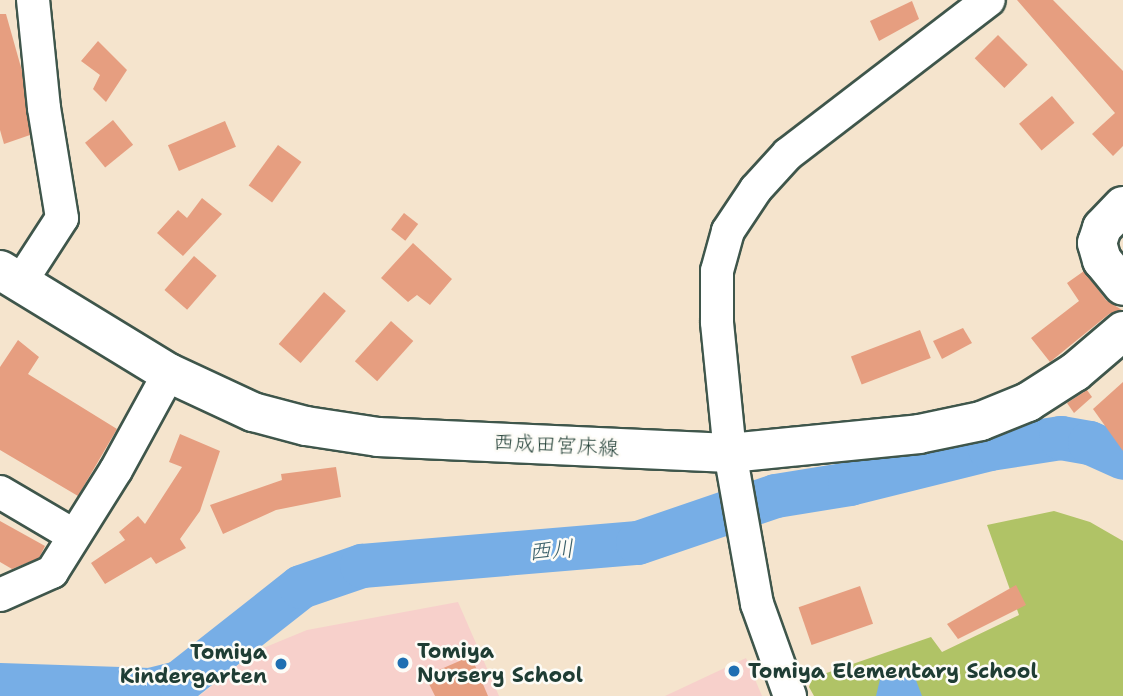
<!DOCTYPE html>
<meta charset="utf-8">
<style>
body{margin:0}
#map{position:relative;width:1123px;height:696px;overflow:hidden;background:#f5e4cd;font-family:"Shantell Sans","Klee One",sans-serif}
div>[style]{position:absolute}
.built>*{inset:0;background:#f7d0cb}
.green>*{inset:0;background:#b0c366}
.water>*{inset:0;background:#77aee6}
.river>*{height:44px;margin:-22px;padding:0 22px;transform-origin:22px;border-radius:22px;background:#77aee6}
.building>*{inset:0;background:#e69e80;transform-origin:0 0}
.roads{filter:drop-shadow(2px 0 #3f564b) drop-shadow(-2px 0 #3f564b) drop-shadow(0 2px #3f564b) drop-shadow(0 -2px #3f564b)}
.minor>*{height:32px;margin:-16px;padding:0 16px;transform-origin:16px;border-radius:16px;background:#fff}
.major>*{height:38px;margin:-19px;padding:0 19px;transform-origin:19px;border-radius:19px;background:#fff}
.dots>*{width:19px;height:19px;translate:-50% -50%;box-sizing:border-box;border:4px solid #fdfcf7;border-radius:50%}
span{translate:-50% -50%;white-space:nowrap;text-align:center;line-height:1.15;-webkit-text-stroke:5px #fdfcf7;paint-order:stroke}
.street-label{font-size:21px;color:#1f3d34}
.poi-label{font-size:21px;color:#1f3d34;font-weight:700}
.left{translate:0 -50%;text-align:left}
.right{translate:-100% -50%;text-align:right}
.water-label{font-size:23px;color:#395f69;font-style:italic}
</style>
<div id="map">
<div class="built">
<i style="clip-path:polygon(458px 602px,499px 696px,199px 696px,256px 651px,307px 630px)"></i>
<i style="clip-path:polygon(746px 658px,762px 696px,665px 696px)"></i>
</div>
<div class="green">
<i style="clip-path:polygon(1054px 511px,1090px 522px,1123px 541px,1123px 696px,814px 696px,809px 687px,812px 678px,931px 637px,942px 652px,1019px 615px,987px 525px)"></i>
</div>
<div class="water">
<i style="clip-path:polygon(898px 668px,914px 675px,922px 696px,876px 696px,881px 675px)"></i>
</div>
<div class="river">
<i style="left:0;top:685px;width:150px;rotate:1.9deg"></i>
<i style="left:150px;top:690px;width:30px;rotate:-14deg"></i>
<i style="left:179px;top:683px;width:155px;rotate:-38.2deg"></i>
<i style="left:301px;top:587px;width:65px;rotate:-19deg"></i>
<i style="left:362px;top:566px;width:277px;rotate:-4.8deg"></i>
<i style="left:638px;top:543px;width:146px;rotate:-18.8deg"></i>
<i style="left:776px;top:496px;width:75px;rotate:-9.2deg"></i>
<i style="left:850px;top:484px;width:144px;rotate:-14deg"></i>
<i style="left:990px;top:449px;width:72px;rotate:-8.8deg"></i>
<i style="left:1061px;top:438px;width:29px;rotate:10deg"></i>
<i style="left:1090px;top:443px;width:36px;rotate:24deg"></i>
</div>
<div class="building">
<i style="clip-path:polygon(1017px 0,1053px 0,1123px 71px,1123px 146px,1113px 156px,1092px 134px,1115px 113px)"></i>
<i style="clip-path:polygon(912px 1px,919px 19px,879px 41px,870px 21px)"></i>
<i style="clip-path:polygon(0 14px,6px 14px,22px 71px,30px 135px,4px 144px,0 130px)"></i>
<i style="left:998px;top:35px;width:42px;height:33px;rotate:45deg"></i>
<i style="clip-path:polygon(98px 41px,127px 70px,106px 102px,93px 89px,100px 75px,81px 61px)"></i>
<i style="left:1052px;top:96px;width:35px;height:43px;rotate:50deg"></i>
<i style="left:113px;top:120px;width:32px;height:36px;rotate:51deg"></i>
<i style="left:225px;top:121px;width:28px;height:62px;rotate:67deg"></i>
<i style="left:278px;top:145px;width:29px;height:50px;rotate:36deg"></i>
<i style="clip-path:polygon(202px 198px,222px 214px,183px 256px,157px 233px,178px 210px,187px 218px)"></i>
<i style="left:404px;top:213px;width:18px;height:21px;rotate:38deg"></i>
<i style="clip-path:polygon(413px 243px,452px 279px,430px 305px,417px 295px,408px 302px,381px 278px)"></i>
<i style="left:194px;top:256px;width:30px;height:45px;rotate:41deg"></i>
<i style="clip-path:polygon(1084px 271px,1106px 300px,1122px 310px,1109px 314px,1050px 362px,1031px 338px,1079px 301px,1067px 283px)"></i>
<i style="left:324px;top:292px;width:29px;height:69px;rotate:41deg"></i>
<i style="left:391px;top:321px;width:30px;height:54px;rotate:42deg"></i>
<i style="clip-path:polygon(963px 328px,972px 343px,942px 359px,933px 341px)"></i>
<i style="left:920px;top:330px;width:30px;height:74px;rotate:69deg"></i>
<i style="clip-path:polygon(18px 340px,39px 357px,28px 374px,117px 429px,78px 496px,0 450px,0 367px)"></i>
<i style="clip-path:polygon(1123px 382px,1123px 451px,1093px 409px)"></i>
<i style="clip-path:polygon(1087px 390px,1092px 397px,1074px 413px,1067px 403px)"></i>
<i style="clip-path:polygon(180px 434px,220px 451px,200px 511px,180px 539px,186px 548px,156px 564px,151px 557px,105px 584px,91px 563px,125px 540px,119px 532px,138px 516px,145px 524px,182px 467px,169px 462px)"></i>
<i style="clip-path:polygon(336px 467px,341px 497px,276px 510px,223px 534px,210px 505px,282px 480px,281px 474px)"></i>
<i style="clip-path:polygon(0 521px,45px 546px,39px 558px,12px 569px,0 562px)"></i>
<i style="clip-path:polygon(1016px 585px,1026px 605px,958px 639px,947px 624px)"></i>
<i style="left:860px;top:586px;width:40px;height:65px;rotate:71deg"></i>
<i style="clip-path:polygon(471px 656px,488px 696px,435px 696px,425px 676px)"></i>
</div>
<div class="roads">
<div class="minor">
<i style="left:20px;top:283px;width:77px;rotate:-57.1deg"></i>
<i style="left:62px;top:218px;width:111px;rotate:-99.3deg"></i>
<i style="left:44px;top:108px;width:109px;rotate:-95.8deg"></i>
<i style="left:0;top:492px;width:85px;rotate:30.5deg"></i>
<i style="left:0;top:595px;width:57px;rotate:-23.9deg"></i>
<i style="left:52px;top:572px;width:120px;rotate:-57.9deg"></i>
<i style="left:116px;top:470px;width:111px;rotate:-61.3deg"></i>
<i style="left:790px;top:696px;width:98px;rotate:-109.7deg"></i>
<i style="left:757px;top:604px;width:153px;rotate:-100.1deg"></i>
<i style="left:730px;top:453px;width:132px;rotate:-95.7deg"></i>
<i style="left:717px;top:322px;width:51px;rotate:-90deg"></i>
<i style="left:717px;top:271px;width:41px;rotate:-74.6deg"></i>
<i style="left:728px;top:231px;width:50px;rotate:-56.3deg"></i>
<i style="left:756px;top:189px;width:47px;rotate:-47.6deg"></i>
<i style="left:788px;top:154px;width:253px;rotate:-37.5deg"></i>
</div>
<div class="major">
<i style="left:1123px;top:206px;width:30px;rotate:134deg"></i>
<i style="left:1102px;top:228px;width:16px;rotate:108deg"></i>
<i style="left:1097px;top:243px;width:18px;rotate:74deg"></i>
<i style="left:1102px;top:260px;width:33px;rotate:51deg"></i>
<i style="left:0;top:270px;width:198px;rotate:31.4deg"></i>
<i style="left:169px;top:373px;width:93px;rotate:24.9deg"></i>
<i style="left:253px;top:412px;width:55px;rotate:14.8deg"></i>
<i style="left:306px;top:426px;width:73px;rotate:8.7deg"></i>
<i style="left:378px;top:437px;width:352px;rotate:2.6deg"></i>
<i style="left:730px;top:453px;width:190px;rotate:-5.7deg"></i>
<i style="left:919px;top:434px;width:63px;rotate:-11.8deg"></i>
<i style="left:981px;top:421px;width:51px;rotate:-22deg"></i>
<i style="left:1028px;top:402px;width:56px;rotate:-32.6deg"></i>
<i style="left:1075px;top:372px;width:63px;rotate:-40.5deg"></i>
</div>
</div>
<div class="dots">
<i style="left:403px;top:663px;background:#1f6fb2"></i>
<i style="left:281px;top:664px;background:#1f6fb2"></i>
<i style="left:734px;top:671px;background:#1f6fb2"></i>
</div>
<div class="street-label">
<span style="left:556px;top:445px;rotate:3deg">西成田宮床線</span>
</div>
<div class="poi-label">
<span class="left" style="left:417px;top:663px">Tomiya<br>Nursery School</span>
<span class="right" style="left:267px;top:664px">Tomiya<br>Kindergarten</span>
<span class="left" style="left:748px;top:671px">Tomiya Elementary School</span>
</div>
<div class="water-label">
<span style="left:551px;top:550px;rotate:-5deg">西川</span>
</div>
</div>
